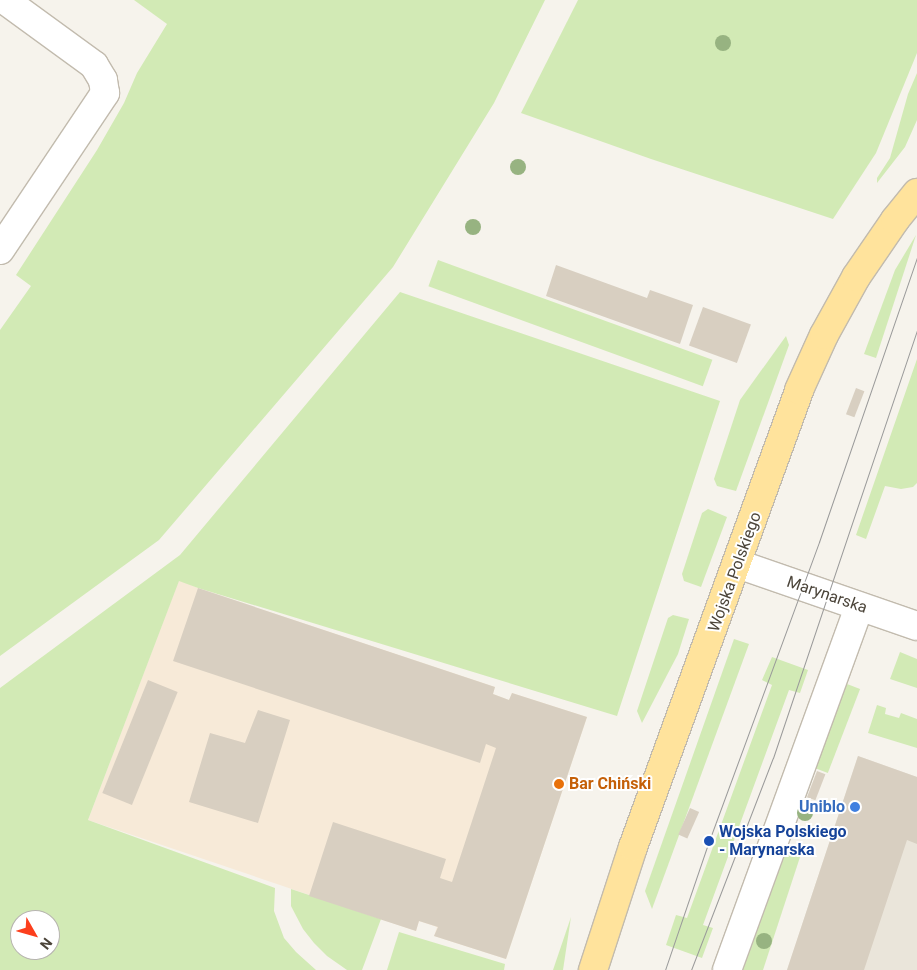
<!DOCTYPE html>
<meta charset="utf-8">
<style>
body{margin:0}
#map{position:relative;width:917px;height:970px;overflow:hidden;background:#f6f3ec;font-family:Roboto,sans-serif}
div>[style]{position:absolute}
.residential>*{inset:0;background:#eae5da}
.commercial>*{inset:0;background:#f7ead8}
.green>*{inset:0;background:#d2eab5;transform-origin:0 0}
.building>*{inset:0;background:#d8cfc1;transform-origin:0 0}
.roads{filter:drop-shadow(1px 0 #c2bbae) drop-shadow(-1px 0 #c2bbae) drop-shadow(0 1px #c2bbae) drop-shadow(0 -1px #c2bbae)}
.minor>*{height:28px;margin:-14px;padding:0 14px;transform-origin:14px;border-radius:14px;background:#fff}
.major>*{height:28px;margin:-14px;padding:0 14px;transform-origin:14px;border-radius:14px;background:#ffe39c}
.tram>*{height:1px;margin:-0.5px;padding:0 0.5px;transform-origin:0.5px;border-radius:0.5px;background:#9a9a9a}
.trees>*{width:16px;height:16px;margin:-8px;border-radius:50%;background:#97b381}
.dots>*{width:14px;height:14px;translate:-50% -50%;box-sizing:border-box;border:2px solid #fff;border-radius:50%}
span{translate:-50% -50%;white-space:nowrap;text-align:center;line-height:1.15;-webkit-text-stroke:4px #fff;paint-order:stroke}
.street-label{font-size:16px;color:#4b4439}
.food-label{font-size:16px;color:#c56008;font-weight:700}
.left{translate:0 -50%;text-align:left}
.shop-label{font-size:16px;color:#366cbe;font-weight:700}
.right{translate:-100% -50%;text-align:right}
.transit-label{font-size:16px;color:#164399;font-weight:700}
.north{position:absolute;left:10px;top:910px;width:50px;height:50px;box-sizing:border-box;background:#fff;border:1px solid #b7b4b0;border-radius:50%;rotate:128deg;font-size:14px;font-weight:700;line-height:20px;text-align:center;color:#4b4439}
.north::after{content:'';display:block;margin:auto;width:18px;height:22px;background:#fc3f1d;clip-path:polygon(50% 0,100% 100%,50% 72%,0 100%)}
</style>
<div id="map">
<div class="residential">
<i style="clip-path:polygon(858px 756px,917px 777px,917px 970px,787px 970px)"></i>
</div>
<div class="commercial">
<i style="clip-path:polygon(179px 580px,198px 588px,495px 687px,493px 694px,509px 700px,512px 693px,587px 717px,506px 959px,434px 936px,437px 927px,419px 921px,416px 931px,88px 820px)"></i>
</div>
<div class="green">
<i style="clip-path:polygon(134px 0,545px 0,494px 103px,393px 267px,159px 540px,0 656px,0 330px,31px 286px,16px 275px,97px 150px,124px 103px,137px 73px,167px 24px)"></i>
<i style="clip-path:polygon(578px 0,917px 0,917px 53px,876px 153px,833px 219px,651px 159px,521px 113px)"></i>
<i style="clip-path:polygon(917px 73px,917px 120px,905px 147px,877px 183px,877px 178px,890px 158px,908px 94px)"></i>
<i style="clip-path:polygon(916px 235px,876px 358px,864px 354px,895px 270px)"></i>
<i style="left:438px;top:260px;width:292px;height:28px;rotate:20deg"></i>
<i style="clip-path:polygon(evenodd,400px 292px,720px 401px,617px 716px,198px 588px,179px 581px,88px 820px,275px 888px,274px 911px,284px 938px,296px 952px,316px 970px,0 970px,0 688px,180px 555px,400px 292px,20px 920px,50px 920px,50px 950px,20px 950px,20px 920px)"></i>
<i style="clip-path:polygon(786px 336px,789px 345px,736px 491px,717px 486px,714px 479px,740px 400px)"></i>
<i style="clip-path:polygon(917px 359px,917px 483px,913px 487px,901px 489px,885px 486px,866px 539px,856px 535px)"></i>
<i style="clip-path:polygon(708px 509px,727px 517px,701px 587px,684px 581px,682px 574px,702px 513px)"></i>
<i style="clip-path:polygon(673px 615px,689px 619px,678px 654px,642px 723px,637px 711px,668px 618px)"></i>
<i style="clip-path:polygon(734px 639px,749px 644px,652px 909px,645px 891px)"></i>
<i style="clip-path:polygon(900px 652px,917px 659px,917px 688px,890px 679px)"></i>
<i style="clip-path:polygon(772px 657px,808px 670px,800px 693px,789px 690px,703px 925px,713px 928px,702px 958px,666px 945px,676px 915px,687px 918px,772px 685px,762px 680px)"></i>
<i style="left:847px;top:684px;width:14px;height:90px;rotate:21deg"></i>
<i style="clip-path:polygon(877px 705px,886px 708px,885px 714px,899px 718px,901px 713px,917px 719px,917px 748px,868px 733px)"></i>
<i style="clip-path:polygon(787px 849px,801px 854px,763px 970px,743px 970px)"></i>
<i style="clip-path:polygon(291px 889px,381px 919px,362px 970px,347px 970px,327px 956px,314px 943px,303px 929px,291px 906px)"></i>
<i style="clip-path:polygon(571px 917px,563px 970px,553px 970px)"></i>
<i style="clip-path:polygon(399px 932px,505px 964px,504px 970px,387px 970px)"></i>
</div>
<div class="building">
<i style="clip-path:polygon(556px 265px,647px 298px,650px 290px,693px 305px,680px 344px,546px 296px)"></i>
<i style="left:703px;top:307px;width:51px;height:41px;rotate:20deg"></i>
<i style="left:856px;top:388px;width:9px;height:28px;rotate:21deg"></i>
<i style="clip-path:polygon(198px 588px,495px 687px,493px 694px,509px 700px,512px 693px,587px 717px,506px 959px,434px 936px,438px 927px,419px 921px,416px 931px,309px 896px,333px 822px,446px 859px,440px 878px,452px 882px,496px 748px,486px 744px,480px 763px,173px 661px)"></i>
<i style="left:148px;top:680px;width:32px;height:122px;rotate:22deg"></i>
<i style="clip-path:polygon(258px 710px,290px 720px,258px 823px,189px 802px,210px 733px,245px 743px)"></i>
<i style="clip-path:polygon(858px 756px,917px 777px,917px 844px,907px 840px,864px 970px,787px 970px)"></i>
<i style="left:817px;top:771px;width:9px;height:28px;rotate:21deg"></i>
<i style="left:690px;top:808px;width:10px;height:29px;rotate:24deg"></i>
</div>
<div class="roads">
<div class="minor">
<i style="left:0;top:250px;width:189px;rotate:-56.2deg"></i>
<i style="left:105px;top:93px;width:13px;rotate:-99deg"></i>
<i style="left:103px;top:80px;width:17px;rotate:-121deg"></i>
<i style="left:94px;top:65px;width:110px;rotate:-143.9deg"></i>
<i style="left:738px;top:564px;width:189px;rotate:19.1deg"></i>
<i style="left:727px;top:970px;width:386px;rotate:-70deg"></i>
</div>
<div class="major">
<i style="left:593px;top:970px;width:129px;rotate:-72deg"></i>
<i style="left:633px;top:847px;width:486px;rotate:-70deg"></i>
<i style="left:799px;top:390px;width:60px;rotate:-65.6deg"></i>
<i style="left:824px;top:335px;width:66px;rotate:-61.1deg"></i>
<i style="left:856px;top:277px;width:69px;rotate:-55.6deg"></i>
<i style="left:895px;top:220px;width:35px;rotate:-51deg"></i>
</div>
</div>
<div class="tram">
<i style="left:665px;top:970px;width:136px;rotate:-71.2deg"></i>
<i style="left:709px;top:841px;width:319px;rotate:-69.8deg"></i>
<i style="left:819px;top:542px;width:301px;rotate:-71deg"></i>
<i style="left:691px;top:970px;width:227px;rotate:-68.9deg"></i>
<i style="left:773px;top:758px;width:451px;rotate:-71.4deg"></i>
</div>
<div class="trees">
<i style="left:723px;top:43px"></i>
<i style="left:518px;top:167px"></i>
<i style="left:473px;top:227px"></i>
<i style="left:805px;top:813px"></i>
<i style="left:764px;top:941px"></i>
</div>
<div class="dots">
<i style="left:559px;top:784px;background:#e8710a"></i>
<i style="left:855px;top:807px;background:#3f7fe0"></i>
<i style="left:709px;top:841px;background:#1a4fb4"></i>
</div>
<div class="street-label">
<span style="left:735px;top:572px;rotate:-70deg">Wojska Polskiego</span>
<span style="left:827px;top:595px;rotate:19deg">Marynarska</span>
</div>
<div class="food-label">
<span class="left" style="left:569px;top:784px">Bar Chiński</span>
</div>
<div class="shop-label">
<span class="right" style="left:845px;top:807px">Uniblo</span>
</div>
<div class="transit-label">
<span class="left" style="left:719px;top:841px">Wojska Polskiego<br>- Marynarska</span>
</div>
<div class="north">N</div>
</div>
